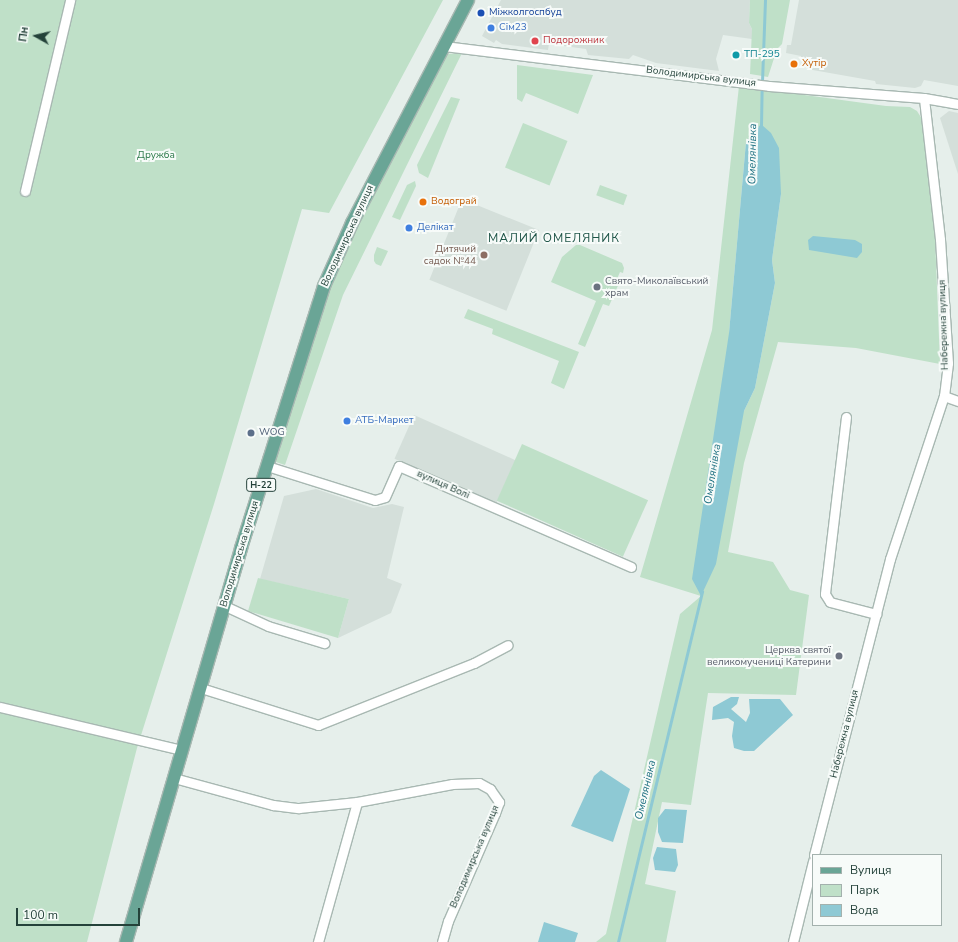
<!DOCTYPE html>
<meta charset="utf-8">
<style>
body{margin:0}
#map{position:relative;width:958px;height:942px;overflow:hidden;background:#e6efeb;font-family:"Nunito Sans",sans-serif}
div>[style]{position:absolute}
.built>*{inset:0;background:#d4dfda;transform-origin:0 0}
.green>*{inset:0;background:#bfe0c8;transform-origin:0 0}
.water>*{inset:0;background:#8ec9d4}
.stream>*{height:2.5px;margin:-1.25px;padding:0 1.25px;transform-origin:1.25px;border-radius:1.25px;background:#8ec9d4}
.roads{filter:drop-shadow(1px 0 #a8b8b2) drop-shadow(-1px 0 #a8b8b2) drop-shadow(0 1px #a8b8b2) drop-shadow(0 -1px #a8b8b2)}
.minor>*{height:9px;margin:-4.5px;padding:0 4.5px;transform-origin:4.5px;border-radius:4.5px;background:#fff}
.major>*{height:12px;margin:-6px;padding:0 6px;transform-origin:6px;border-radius:6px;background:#6aa596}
.dots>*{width:11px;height:11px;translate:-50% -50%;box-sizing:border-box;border:2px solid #f7fbf9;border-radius:50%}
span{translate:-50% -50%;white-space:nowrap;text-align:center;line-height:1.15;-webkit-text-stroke:4px #f7fbf9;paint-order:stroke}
.shield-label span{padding:1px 3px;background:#f7fbf9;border:1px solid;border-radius:3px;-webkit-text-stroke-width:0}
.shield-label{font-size:9px;color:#24423a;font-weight:700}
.transit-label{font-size:10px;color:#164399}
.left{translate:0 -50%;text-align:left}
.shop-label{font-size:10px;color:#366cbe}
.health-label{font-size:10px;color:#be3a42}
.culture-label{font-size:10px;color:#0d838f}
.food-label{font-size:10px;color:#c56008}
.street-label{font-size:10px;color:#24423a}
.park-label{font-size:10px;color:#2d7a4b}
.education-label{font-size:10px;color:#785e54}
.right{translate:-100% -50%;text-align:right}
.worship-label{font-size:10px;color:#5b616d}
.service-label{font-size:10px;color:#4e5e75}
.water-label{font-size:11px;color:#1c6f80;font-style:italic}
.quarter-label{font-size:12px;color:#1f5548;letter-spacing:1px}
.legend{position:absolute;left:812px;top:854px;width:130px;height:72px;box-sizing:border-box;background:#f7fbf9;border:1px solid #a3b1ad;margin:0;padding:5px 7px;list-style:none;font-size:12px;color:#24423a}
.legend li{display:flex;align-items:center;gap:8px;height:20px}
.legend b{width:20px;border:1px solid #a3b1ad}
.north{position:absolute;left:16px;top:16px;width:40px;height:40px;-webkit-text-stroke:3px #f7fbf9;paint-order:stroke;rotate:278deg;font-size:11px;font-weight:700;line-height:16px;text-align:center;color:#24423a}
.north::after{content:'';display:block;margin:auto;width:14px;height:18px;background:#24423a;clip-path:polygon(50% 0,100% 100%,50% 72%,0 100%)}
.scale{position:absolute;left:16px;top:908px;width:124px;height:18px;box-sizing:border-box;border:2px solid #24423a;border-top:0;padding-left:5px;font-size:12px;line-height:14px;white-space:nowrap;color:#24423a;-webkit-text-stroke:3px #f7fbf9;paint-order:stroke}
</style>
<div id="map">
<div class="built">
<i style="clip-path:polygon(501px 0,750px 0,749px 23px,752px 29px,752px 39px,723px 35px,716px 59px,719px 71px,656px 63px,633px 55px,629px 59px,588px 55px,586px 49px,549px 44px,548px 50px,502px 44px,496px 40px,494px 43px,482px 36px)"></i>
<i style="clip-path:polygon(799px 0,958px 0,958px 86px,924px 80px,921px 86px,915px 88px,876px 84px,875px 81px,807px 69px,808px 61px,801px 60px,801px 56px,786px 53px,787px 45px,791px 45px)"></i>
<i style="clip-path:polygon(949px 111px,958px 113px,958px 174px,940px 118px)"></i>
<i style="left:462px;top:199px;width:83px;height:87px;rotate:22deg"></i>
<i style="left:414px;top:415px;width:111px;height:48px;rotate:24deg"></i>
<i style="clip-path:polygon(316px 489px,373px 508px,392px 504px,404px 507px,387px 578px,402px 584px,391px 613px,338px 638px,349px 599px,260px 579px,284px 496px)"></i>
</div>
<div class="green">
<i style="clip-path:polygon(0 0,443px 0,329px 213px,302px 209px,214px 504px,137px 748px,87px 942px,0 942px)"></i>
<i style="clip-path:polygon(750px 0,790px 0,782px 44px,777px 49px,768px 77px,750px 74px,752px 29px,749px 23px)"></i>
<i style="clip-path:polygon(462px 53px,343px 295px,285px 465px,273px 461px,329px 287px,364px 211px,447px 54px)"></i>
<i style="clip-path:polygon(517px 65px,593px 75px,578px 114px,526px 93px,522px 102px,517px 99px)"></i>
<i style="clip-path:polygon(evenodd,739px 86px,886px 106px,910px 107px,917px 111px,922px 119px,935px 236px,940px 364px,856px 348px,778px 342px,744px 463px,728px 552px,773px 562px,790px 590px,809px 595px,796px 695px,708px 693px,691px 805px,662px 802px,645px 884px,676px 891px,666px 942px,596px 942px,606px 934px,680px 614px,701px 596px,640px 577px,712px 330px,739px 86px,746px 142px,781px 194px,772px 260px,775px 283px,755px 388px,744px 411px,729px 333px,746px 142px)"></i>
<i style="clip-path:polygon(451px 97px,460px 99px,428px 178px,419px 173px,417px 165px)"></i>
<i style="left:523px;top:123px;width:48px;height:48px;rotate:22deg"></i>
<i style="clip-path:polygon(415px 181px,416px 186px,400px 220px,392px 217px,407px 185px)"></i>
<i style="left:600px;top:185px;width:29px;height:11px;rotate:20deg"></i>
<i style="clip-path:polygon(576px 245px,580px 245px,622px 263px,624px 268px,623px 273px,620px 272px,617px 279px,620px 281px,609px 306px,603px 304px,585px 347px,578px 344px,596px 301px,551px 282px,562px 257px)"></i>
<i style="clip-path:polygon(377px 247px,388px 251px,381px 266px,376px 264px,374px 261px,374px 255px)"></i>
<i style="clip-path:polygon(468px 309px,579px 352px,564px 389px,551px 383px,559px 361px,492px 334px,493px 329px,464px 318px)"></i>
<i style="left:522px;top:444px;width:138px;height:62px;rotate:24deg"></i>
<i style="clip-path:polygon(258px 578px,349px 599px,338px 638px,248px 611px)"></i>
</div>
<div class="water">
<i style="clip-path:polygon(761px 124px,771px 133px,779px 148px,781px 194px,772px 260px,775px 283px,755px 388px,744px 411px,716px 564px,701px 596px,692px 579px,729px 333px,746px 142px)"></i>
<i style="clip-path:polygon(813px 236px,855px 240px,862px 244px,862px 252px,857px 258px,809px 250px,808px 240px)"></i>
<i style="clip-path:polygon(731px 697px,739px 697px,737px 704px,731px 709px,746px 722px,750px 713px,749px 699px,780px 699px,793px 715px,754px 751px,744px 751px,734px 748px,732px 736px,734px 722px,728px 718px,712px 720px,713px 707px)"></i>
<i style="clip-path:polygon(601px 770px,630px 789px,613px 842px,571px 826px,594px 776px)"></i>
<i style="clip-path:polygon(665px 809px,687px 810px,683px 843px,662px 842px,658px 832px,658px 818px)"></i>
<i style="clip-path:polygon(657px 847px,676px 849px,678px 865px,675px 872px,655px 870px,653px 858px)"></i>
<i style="clip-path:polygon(544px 922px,578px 933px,575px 942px,538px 942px)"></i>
</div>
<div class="stream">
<i style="left:762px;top:82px;width:82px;rotate:-87.9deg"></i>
<i style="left:761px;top:126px;width:39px;rotate:-89deg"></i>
<i style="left:618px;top:942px;width:360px;rotate:-76.5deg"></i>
</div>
<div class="roads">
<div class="minor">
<i style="left:444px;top:46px;width:327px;rotate:7deg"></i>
<i style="left:769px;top:86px;width:155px;rotate:4.4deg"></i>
<i style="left:924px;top:98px;width:35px;rotate:10deg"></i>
<i style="left:25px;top:191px;width:196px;rotate:-76.7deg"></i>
<i style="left:944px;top:396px;width:15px;rotate:20deg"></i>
<i style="left:846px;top:417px;width:178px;rotate:96.8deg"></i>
<i style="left:825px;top:594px;width:9px;rotate:58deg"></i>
<i style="left:830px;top:602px;width:48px;rotate:14.6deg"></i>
<i style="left:267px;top:466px;width:113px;rotate:17.5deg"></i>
<i style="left:375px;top:500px;width:10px;rotate:-17deg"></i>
<i style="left:385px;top:497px;width:34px;rotate:-66deg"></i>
<i style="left:399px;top:466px;width:253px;rotate:23.5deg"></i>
<i style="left:225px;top:606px;width:47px;rotate:24.9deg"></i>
<i style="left:268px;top:626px;width:59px;rotate:16.9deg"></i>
<i style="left:201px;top:688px;width:123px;rotate:17.5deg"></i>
<i style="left:318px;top:725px;width:168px;rotate:-21.7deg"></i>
<i style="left:474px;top:663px;width:38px;rotate:-28deg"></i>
<i style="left:0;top:707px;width:187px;rotate:13.3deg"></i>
<i style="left:174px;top:778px;width:103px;rotate:15.3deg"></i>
<i style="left:273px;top:805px;width:26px;rotate:7deg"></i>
<i style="left:299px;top:808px;width:58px;rotate:-5.9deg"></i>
<i style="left:357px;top:802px;width:97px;rotate:-10.7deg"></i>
<i style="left:452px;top:784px;width:27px;rotate:-2deg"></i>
<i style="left:479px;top:783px;width:13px;rotate:29deg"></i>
<i style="left:490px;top:789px;width:16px;rotate:55deg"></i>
<i style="left:499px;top:802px;width:12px;rotate:110deg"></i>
<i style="left:495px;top:813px;width:118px;rotate:113.5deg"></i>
<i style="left:448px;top:921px;width:22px;rotate:106deg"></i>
<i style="left:814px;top:855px;width:306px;rotate:-75.6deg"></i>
<i style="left:890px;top:559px;width:172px;rotate:-71.7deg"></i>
<i style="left:944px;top:396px;width:33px;rotate:-83deg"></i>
<i style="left:948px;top:363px;width:124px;rotate:-93.7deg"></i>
<i style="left:940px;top:239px;width:142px;rotate:-96.5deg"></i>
<i style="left:318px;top:942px;width:145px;rotate:-74.4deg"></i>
<i style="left:793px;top:942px;width:83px;rotate:-76.1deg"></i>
</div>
<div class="major">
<i style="left:126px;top:942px;width:410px;rotate:-73.7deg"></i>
<i style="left:241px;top:548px;width:275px;rotate:-72.4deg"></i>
<i style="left:324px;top:286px;width:69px;rotate:-66deg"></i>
<i style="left:352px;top:223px;width:251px;rotate:-62.5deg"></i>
</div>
</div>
<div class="dots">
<i style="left:481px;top:13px;background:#1a4fb4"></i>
<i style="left:491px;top:28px;background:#3f7fe0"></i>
<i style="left:535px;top:41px;background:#e0444e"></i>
<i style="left:736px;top:55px;background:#0f9aa8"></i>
<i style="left:794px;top:64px;background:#e8710a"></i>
<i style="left:423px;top:202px;background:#e8710a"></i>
<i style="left:409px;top:228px;background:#3f7fe0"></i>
<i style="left:484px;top:255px;background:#8d6e63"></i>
<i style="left:597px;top:287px;background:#6b7280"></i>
<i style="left:347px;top:421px;background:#3f7fe0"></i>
<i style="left:251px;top:433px;background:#5c6f8a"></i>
<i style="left:839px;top:656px;background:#6b7280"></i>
</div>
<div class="shield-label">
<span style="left:261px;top:485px">Н-22</span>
</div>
<div class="transit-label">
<span class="left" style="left:489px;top:13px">Міжколгоспбуд</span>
</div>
<div class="shop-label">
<span class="left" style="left:499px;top:28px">Сім23</span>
<span class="left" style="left:417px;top:228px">Делікат</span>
<span class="left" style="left:355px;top:421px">АТБ-Маркет</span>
</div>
<div class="health-label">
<span class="left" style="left:543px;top:41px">Подорожник</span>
</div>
<div class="culture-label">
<span class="left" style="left:744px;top:55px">ТП-295</span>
</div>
<div class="food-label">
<span class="left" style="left:802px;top:64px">Хутір</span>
<span class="left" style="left:431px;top:202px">Водограй</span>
</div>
<div class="street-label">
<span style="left:701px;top:77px;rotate:7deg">Володимирська вулиця</span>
<span style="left:348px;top:236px;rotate:-65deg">Володимирська вулиця</span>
<span style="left:944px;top:325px;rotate:-92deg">Набережна вулиця</span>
<span style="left:443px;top:485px;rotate:24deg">вулиця Волі</span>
<span style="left:240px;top:554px;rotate:-73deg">Володимирська вулиця</span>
<span style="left:845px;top:734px;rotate:-76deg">Набережна вулиця</span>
<span style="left:475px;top:857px;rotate:-67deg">Володимирська вулиця</span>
</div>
<div class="park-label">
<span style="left:156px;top:156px">Дружба</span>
</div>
<div class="education-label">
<span class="right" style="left:476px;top:255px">Дитячий<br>садок №44</span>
</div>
<div class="worship-label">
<span class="left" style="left:605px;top:287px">Свято-Миколаївський<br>храм</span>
<span class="right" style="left:831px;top:656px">Церква святої<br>великомучениці Катерини</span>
</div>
<div class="service-label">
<span class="left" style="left:259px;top:433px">WOG</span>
</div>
<div class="water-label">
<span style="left:753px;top:154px;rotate:-89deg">Омелянівка</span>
<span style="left:713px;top:474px;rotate:-81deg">Омелянівка</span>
<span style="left:646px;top:790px;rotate:-77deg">Омелянівка</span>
</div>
<div class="quarter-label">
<span style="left:554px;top:239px">МАЛИЙ ОМЕЛЯНИК</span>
</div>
<ul class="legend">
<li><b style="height:5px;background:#6aa596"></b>Вулиця</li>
<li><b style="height:11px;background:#bfe0c8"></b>Парк</li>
<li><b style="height:11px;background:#8ec9d4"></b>Вода</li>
</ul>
<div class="north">Пн</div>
<div class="scale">100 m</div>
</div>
